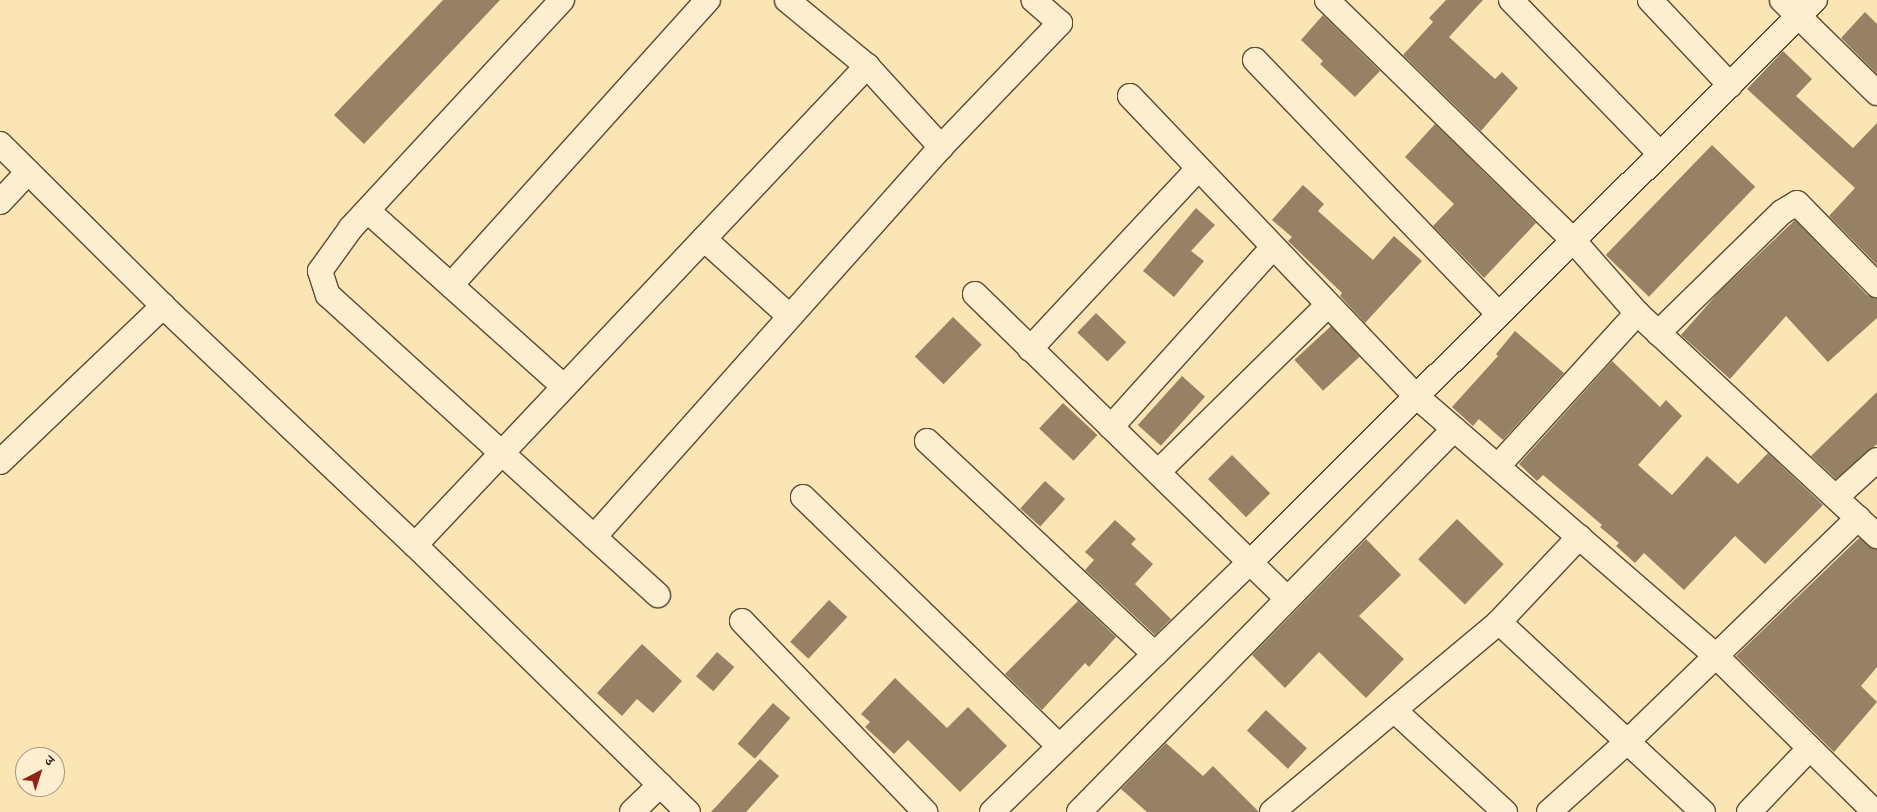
<!DOCTYPE html>
<meta charset="utf-8">
<style>
body{margin:0}
#map{position:relative;width:1877px;height:812px;overflow:hidden;background:#fbe5b5;font-family:"Libre Bodoni","Noto Serif Devanagari",serif}
div>[style]{position:absolute}
.building>*{inset:0;background:#978164;transform-origin:0 0}
.roads{filter:drop-shadow(1px 0 #5f4937) drop-shadow(-1px 0 #5f4937) drop-shadow(0 1px #5f4937) drop-shadow(0 -1px #5f4937)}
.minor>*{height:24px;margin:-12px;padding:0 12px;transform-origin:12px;border-radius:12px;background:#fceecf}
span{translate:-50% -50%;white-space:nowrap;text-align:center;line-height:1.15;-webkit-text-stroke:4px #fceecf;paint-order:stroke}
.north{position:absolute;left:15px;top:747px;width:50px;height:50px;box-sizing:border-box;background:#fceecf;border:1px solid #a89781;border-radius:50%;rotate:40deg;font-size:14px;font-weight:700;line-height:20px;text-align:center;color:#2b150d}
.north::after{content:'';display:block;margin:auto;width:18px;height:22px;background:#8f2418;clip-path:polygon(50% 0,100% 100%,50% 72%,0 100%)}
</style>
<div id="map">
<div class="building">
<i style="clip-path:polygon(443px 0,500px 0,364px 144px,334px 115px)"></i>
<i style="clip-path:polygon(1446px 0,1483px 0,1449px 37px,1495px 79px,1502px 72px,1518px 88px,1481px 131px,1403px 55px,1433px 22px,1429px 18px)"></i>
<i style="clip-path:polygon(1865px 12px,1877px 24px,1877px 74px,1841px 38px)"></i>
<i style="clip-path:polygon(1323px 15px,1380px 71px,1355px 97px,1320px 64px,1323px 61px,1301px 40px)"></i>
<i style="clip-path:polygon(1783px 51px,1812px 79px,1796px 96px,1853px 148px,1877px 123px,1877px 265px,1829px 216px,1855px 188px,1747px 89px)"></i>
<i style="clip-path:polygon(1435px 124px,1536px 223px,1484px 278px,1433px 226px,1454px 204px,1405px 157px)"></i>
<i style="left:1712px;top:145px;width:60px;height:153px;rotate:44deg"></i>
<i style="clip-path:polygon(1303px 185px,1324px 204px,1318px 211px,1373px 260px,1394px 236px,1422px 261px,1365px 323px,1340px 296px,1342px 293px,1288px 241px,1292px 237px,1272px 220px)"></i>
<i style="clip-path:polygon(1196px 208px,1215px 225px,1191px 251px,1204px 261px,1174px 297px,1143px 271px)"></i>
<i style="clip-path:polygon(1795px 220px,1867px 295px,1877px 298px,1877px 318px,1828px 362px,1786px 316px,1730px 379px,1681px 335px,1718px 293px)"></i>
<i style="left:1096px;top:313px;width:42px;height:27px;rotate:44deg"></i>
<i style="left:953px;top:317px;width:40px;height:55px;rotate:44deg"></i>
<i style="left:1331px;top:326px;width:42px;height:50px;rotate:47deg"></i>
<i style="clip-path:polygon(1515px 331px,1564px 373px,1503px 440px,1479px 419px,1473px 426px,1452px 407px,1498px 356px,1496px 354px)"></i>
<i style="clip-path:polygon(1612px 361px,1660px 407px,1666px 400px,1682px 416px,1638px 465px,1672px 495px,1707px 456px,1738px 484px,1768px 453px,1823px 505px,1765px 564px,1735px 536px,1684px 590px,1644px 553px,1635px 563px,1616px 546px,1619px 543px,1600px 527px,1602px 525px,1581px 507px,1543px 475px,1537px 481px,1519px 464px)"></i>
<i style="left:1182px;top:376px;width:31px;height:66px;rotate:42deg"></i>
<i style="clip-path:polygon(1877px 392px,1877px 444px,1836px 479px,1811px 456px)"></i>
<i style="left:1063px;top:403px;width:47px;height:35px;rotate:43deg"></i>
<i style="left:1232px;top:455px;width:54px;height:34px;rotate:45deg"></i>
<i style="left:1045px;top:481px;width:27px;height:37px;rotate:42deg"></i>
<i style="left:1457px;top:519px;width:65px;height:56px;rotate:44deg"></i>
<i style="clip-path:polygon(1115px 520px,1136px 539px,1131px 544px,1153px 564px,1135px 584px,1171px 619px,1155px 635px,1085px 570px,1094px 560px,1085px 552px)"></i>
<i style="clip-path:polygon(1859px 538px,1877px 549px,1877px 667px,1861px 686px,1877px 702px,1834px 752px,1736px 656px)"></i>
<i style="clip-path:polygon(1366px 539px,1401px 575px,1359px 616px,1404px 659px,1366px 698px,1319px 652px,1285px 688px,1252px 655px)"></i>
<i style="left:829px;top:600px;width:25px;height:57px;rotate:43deg"></i>
<i style="clip-path:polygon(1078px 601px,1116px 637px,1089px 667px,1085px 663px,1042px 710px,1005px 674px)"></i>
<i style="clip-path:polygon(642px 644px,682px 681px,653px 713px,637px 699px,622px 716px,597px 693px)"></i>
<i style="left:717px;top:652px;width:23px;height:32px;rotate:41deg"></i>
<i style="clip-path:polygon(895px 678px,947px 728px,968px 707px,1007px 746px,960px 792px,908px 740px,894px 754px,865px 727px,870px 722px,861px 714px)"></i>
<i style="left:773px;top:703px;width:23px;height:54px;rotate:41deg"></i>
<i style="left:1266px;top:710px;width:56px;height:28px;rotate:43deg"></i>
<i style="clip-path:polygon(1166px 743px,1203px 776px,1213px 766px,1259px 812px,1147px 812px,1121px 789px)"></i>
<i style="clip-path:polygon(760px 759px,779px 776px,746px 812px,711px 812px)"></i>
</div>
<div class="roads">
<div class="minor">
<i style="left:562px;top:0;width:311px;rotate:132.8deg"></i>
<i style="left:351px;top:228px;width:53px;rotate:125.8deg"></i>
<i style="left:320px;top:271px;width:25px;rotate:72deg"></i>
<i style="left:328px;top:295px;width:446px;rotate:42.3deg"></i>
<i style="left:787px;top:0;width:104px;rotate:39.5deg"></i>
<i style="left:867px;top:66px;width:110px;rotate:47.6deg"></i>
<i style="left:1327px;top:0;width:344px;rotate:44.3deg"></i>
<i style="left:1573px;top:240px;width:97px;rotate:48.8deg"></i>
<i style="left:1637px;top:313px;width:328px;rotate:42.9deg"></i>
<i style="left:1511px;top:0;width:214px;rotate:45.9deg"></i>
<i style="left:1650px;top:0;width:117px;rotate:46.7deg"></i>
<i style="left:1782px;top:0;width:133px;rotate:44.4deg"></i>
<i style="left:1255px;top:60px;width:352px;rotate:46.2deg"></i>
<i style="left:1130px;top:96px;width:414px;rotate:46.4deg"></i>
<i style="left:1416px;top:396px;width:396px;rotate:40.9deg"></i>
<i style="left:1715px;top:655px;width:224px;rotate:44.5deg"></i>
<i style="left:0;top:144px;width:230px;rotate:44.8deg"></i>
<i style="left:163px;top:306px;width:347px;rotate:43.5deg"></i>
<i style="left:415px;top:545px;width:382px;rotate:44.4deg"></i>
<i style="left:0;top:202px;width:41px;rotate:-47deg"></i>
<i style="left:368px;top:211px;width:263px;rotate:41.9deg"></i>
<i style="left:704px;top:239px;width:113px;rotate:42.1deg"></i>
<i style="left:451px;top:285px;width:384px;rotate:-48deg"></i>
<i style="left:975px;top:294px;width:436px;rotate:44.3deg"></i>
<i style="left:1658px;top:333px;width:173px;rotate:-44.3deg"></i>
<i style="left:1782px;top:212px;width:17px;rotate:-31deg"></i>
<i style="left:1797px;top:203px;width:115px;rotate:45.7deg"></i>
<i style="left:1030px;top:349px;width:246px;rotate:-47deg"></i>
<i style="left:1111px;top:427px;width:242px;rotate:-48deg"></i>
<i style="left:927px;top:441px;width:312px;rotate:43.1deg"></i>
<i style="left:0;top:462px;width:226px;rotate:-43.7deg"></i>
<i style="left:1498px;top:466px;width:207px;rotate:-47.7deg"></i>
<i style="left:1158px;top:472px;width:238px;rotate:-44.5deg"></i>
<i style="left:803px;top:497px;width:357px;rotate:44.2deg"></i>
<i style="left:1836px;top:497px;width:55px;rotate:-42.1deg"></i>
<i style="left:594px;top:537px;width:522px;rotate:-48.34deg"></i>
<i style="left:941px;top:147px;width:172px;rotate:-46.2deg"></i>
<i style="left:1060px;top:23px;width:35px;rotate:-139deg"></i>
<i style="left:415px;top:545px;width:659px;rotate:-46.66deg"></i>
<i style="left:742px;top:621px;width:265px;rotate:46.2deg"></i>
<i style="left:1499px;top:622px;width:279px;rotate:43deg"></i>
<i style="left:1394px;top:710px;width:151px;rotate:42.6deg"></i>
<i style="left:632px;top:812px;width:39px;rotate:-44deg"></i>
<i style="left:992px;top:812px;width:358px;rotate:-44.1deg"></i>
<i style="left:1249px;top:563px;width:798px;rotate:-44.85deg"></i>
<i style="left:1079px;top:812px;width:536px;rotate:-45.6deg"></i>
<i style="left:1272px;top:812px;width:296px;rotate:-39.9deg"></i>
<i style="left:1499px;top:622px;width:117px;rotate:-46.7deg"></i>
<i style="left:1549px;top:812px;width:105px;rotate:-41.9deg"></i>
<i style="left:1627px;top:742px;width:322px;rotate:-44.1deg"></i>
<i style="left:1749px;top:812px;width:88px;rotate:-46.4deg"></i>
</div>
</div>
<div class="north">उ</div>
</div>
